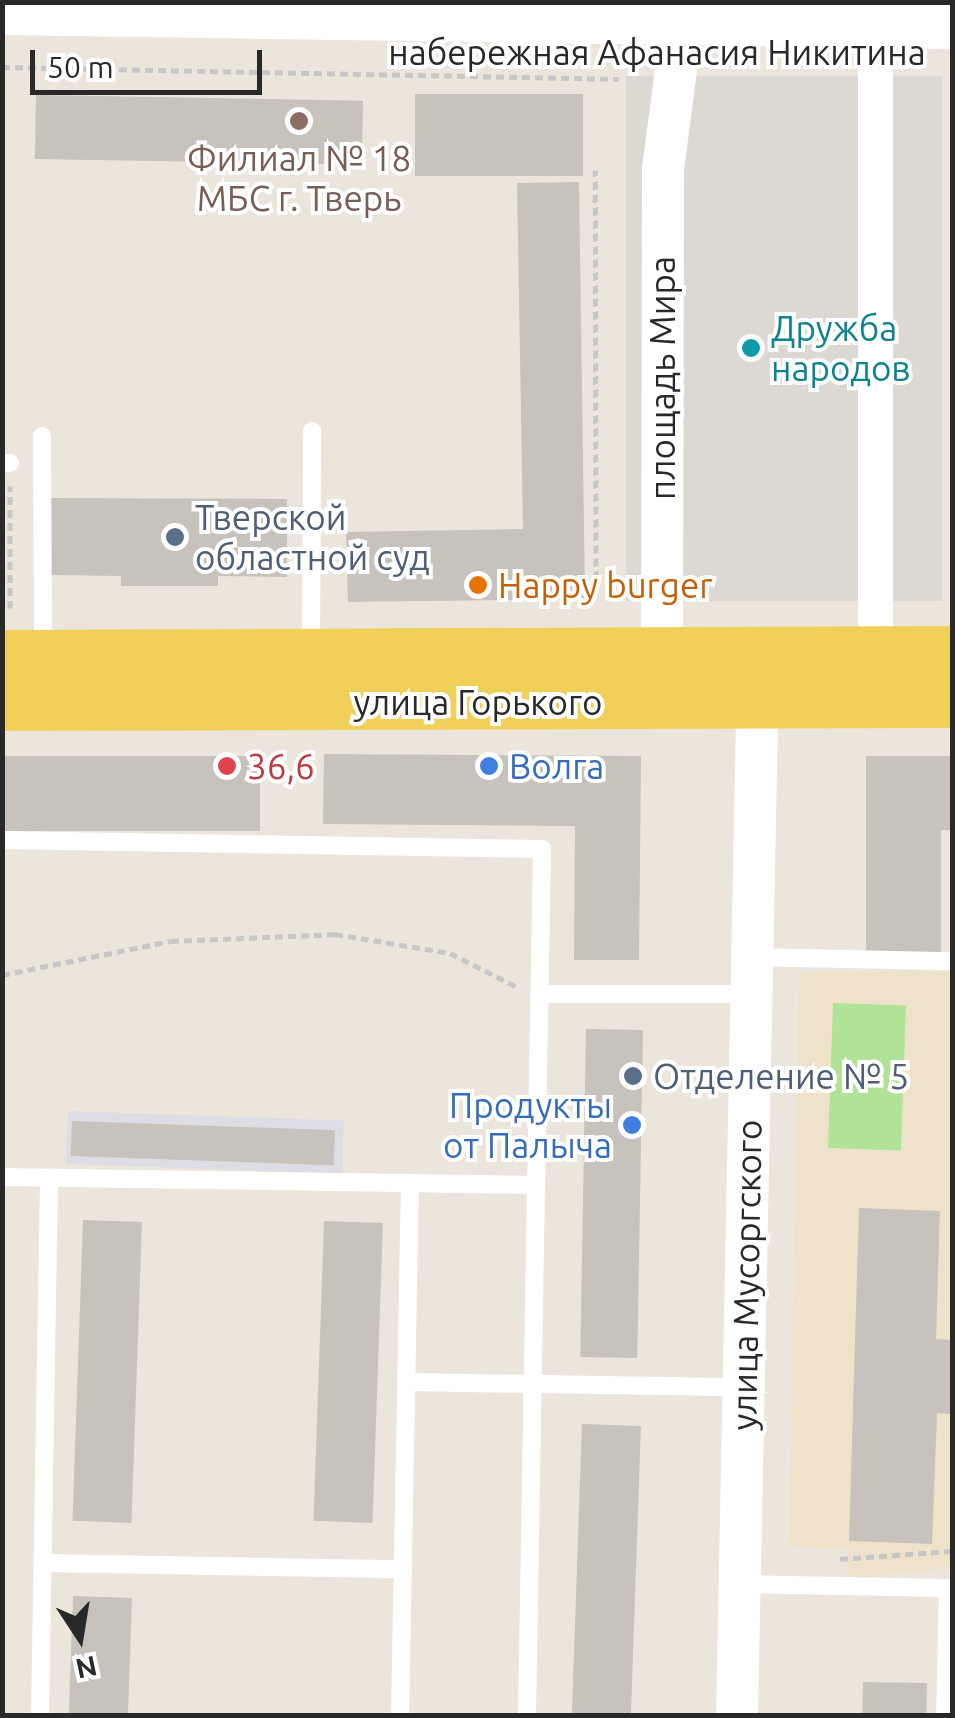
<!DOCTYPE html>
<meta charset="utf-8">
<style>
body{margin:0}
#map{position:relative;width:955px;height:1718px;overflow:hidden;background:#ece5db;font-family:Ubuntu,sans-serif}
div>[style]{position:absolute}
.industrial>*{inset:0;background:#dedce4;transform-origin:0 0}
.education>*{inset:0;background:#eee3ca}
.green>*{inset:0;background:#b0e397;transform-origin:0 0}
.plaza>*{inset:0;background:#dcd8d2;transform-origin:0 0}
.building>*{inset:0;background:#c7c2bb;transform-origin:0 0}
.path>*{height:5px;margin-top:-2.5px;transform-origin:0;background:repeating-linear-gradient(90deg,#c7c7c7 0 8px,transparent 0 13px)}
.service>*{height:18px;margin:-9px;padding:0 9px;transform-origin:9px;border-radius:9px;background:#fff}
.minor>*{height:35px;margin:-17.5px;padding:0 17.5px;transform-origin:17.5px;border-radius:17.5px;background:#fff}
.tertiary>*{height:42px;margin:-21px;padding:0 21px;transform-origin:21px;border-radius:21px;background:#fff}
.secondary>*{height:48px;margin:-24px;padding:0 24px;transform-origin:24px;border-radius:24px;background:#fff}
.primary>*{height:55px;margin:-27.5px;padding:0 27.5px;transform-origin:27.5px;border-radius:27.5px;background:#f1d05a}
.dots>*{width:28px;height:28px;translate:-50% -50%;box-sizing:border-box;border:5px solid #fff;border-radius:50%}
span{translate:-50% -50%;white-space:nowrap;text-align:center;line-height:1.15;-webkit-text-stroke:8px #fff;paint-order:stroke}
.street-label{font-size:35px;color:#292929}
.education-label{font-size:35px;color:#785e54}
.culture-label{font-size:35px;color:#0d838f}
.left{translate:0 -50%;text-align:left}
.service-label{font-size:35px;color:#4e5e75}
.food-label{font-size:35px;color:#c56008}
.health-label{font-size:35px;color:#be3a42}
.shop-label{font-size:35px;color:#366cbe}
.right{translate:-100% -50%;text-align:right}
.frame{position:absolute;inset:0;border:5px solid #292929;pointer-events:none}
.north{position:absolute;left:30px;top:1588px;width:100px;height:100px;-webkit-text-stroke:8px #fff;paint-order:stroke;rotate:168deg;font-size:28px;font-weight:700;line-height:40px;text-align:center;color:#292929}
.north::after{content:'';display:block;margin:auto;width:35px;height:45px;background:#292929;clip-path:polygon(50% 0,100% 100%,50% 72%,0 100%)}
.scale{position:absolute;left:30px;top:50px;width:232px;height:45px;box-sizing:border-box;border:5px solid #292929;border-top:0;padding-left:12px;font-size:30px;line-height:35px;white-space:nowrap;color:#292929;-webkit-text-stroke:8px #fff;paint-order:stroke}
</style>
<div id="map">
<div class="industrial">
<i style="left:68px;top:1111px;width:276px;height:53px;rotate:2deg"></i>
</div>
<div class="education">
<i style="clip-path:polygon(952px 971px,952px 1568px,848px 1579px,848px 1550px,789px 1546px,799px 973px)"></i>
</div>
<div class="green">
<i style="left:833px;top:1003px;width:73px;height:145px;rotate:2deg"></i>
</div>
<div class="plaza">
<i style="left:942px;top:76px;width:525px;height:316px;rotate:90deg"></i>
</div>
<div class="building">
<i style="left:415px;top:94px;width:168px;height:82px"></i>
<i style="left:36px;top:95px;width:327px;height:64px;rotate:1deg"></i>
<i style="clip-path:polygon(579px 182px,585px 599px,348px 602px,346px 532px,523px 529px,517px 183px)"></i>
<i style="clip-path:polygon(50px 498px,287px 499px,287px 577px,218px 576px,218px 586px,121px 586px,121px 576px,50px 575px)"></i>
<i style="clip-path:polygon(324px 754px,641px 756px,639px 960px,574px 960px,575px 826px,323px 824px)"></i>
<i style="left:2px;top:756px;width:258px;height:75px"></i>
<i style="clip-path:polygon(866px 756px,952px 756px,952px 830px,941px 830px,941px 954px,866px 954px)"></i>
<i style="left:586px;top:1029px;width:57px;height:328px;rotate:1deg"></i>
<i style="left:72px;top:1121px;width:263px;height:35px;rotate:2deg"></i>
<i style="clip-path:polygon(859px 1208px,940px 1211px,936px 1339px,952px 1340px,952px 1414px,937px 1413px,932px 1544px,849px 1541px)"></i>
<i style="left:83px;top:1220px;width:59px;height:301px;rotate:2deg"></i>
<i style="left:324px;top:1221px;width:59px;height:300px;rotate:2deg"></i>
<i style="left:582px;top:1424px;width:59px;height:292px;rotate:2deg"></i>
<i style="left:73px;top:1596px;width:59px;height:120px;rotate:2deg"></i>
<i style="left:863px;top:1682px;width:64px;height:34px;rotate:1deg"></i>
</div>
<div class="path">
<i style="left:2px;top:67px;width:617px;rotate:1.11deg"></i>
<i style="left:585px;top:607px;width:30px;rotate:-69deg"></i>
<i style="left:596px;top:579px;width:409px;rotate:-90.1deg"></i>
<i style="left:10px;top:608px;width:122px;rotate:-90deg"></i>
<i style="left:2px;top:975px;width:172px;rotate:-11.4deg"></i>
<i style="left:171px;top:941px;width:164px;rotate:-2.4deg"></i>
<i style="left:335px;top:934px;width:117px;rotate:9.4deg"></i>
<i style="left:450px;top:953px;width:75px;rotate:26.9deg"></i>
<i style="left:840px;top:1559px;width:112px;rotate:-4.1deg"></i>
</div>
<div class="service">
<i style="left:42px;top:436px;width:215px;rotate:89.7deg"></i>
<i style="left:2px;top:463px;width:8px"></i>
<i style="left:311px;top:650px;width:219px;rotate:-89.7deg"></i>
<i style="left:2px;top:840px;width:540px;rotate:0.95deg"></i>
<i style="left:542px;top:849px;width:336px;rotate:91deg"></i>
<i style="left:753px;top:957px;width:199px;rotate:1.2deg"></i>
<i style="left:539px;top:994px;width:213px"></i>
<i style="left:2px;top:1177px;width:534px;rotate:0.86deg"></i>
<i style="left:536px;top:1185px;width:531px;rotate:90.97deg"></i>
<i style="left:406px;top:1382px;width:337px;rotate:0.9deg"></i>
<i style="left:43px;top:1563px;width:360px;rotate:1deg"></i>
<i style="left:740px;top:1584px;width:208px;rotate:1.1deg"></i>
<i style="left:948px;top:1588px;width:128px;rotate:91.3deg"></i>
<i style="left:40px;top:1716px;width:538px;rotate:-89.04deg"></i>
<i style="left:400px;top:1716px;width:533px;rotate:-88.93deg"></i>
</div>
<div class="minor">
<i style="left:875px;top:654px;width:629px;rotate:-90deg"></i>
</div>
<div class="tertiary">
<i style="left:662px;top:684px;width:515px;rotate:-89.89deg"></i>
<i style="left:663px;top:169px;width:115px;rotate:-82.5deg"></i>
<i style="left:737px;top:1716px;width:1045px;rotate:-88.85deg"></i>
</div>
<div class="secondary">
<i style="left:2px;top:11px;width:950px;rotate:0.84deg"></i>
</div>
<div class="primary">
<i style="left:2px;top:657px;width:950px;rotate:-0.24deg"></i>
<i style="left:2px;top:703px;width:950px;rotate:-0.18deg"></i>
</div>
<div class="dots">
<i style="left:299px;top:121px;background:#8d6e63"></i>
<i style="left:751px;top:348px;background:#0f9aa8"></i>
<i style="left:175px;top:537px;background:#5c6f8a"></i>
<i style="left:478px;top:585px;background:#e8710a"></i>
<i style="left:227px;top:766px;background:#e0444e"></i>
<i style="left:489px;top:766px;background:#3f7fe0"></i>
<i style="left:633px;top:1076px;background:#5c6f8a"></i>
<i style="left:632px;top:1125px;background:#3f7fe0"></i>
</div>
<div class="street-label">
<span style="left:657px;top:52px">набережная Афанасия Никитина</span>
<span style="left:662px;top:378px;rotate:-90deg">площадь Мира</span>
<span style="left:478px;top:702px">улица Горького</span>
<span style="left:746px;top:1275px;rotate:-89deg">улица Мусоргского</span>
</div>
<div class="education-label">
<span style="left:299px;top:178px">Филиал № 18<br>МБС г. Тверь</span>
</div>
<div class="culture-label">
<span class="left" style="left:771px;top:348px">Дружба<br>народов</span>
</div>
<div class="service-label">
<span class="left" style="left:195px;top:537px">Тверской<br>областной суд</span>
<span class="left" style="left:653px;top:1076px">Отделение № 5</span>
</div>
<div class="food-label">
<span class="left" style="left:498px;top:585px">Happy burger</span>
</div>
<div class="health-label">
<span class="left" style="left:247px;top:766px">36,6</span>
</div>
<div class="shop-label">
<span class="left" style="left:509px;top:766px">Волга</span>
<span class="right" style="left:612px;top:1125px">Продукты<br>от Палыча</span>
</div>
<div class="frame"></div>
<div class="north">N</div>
<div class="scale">50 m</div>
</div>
